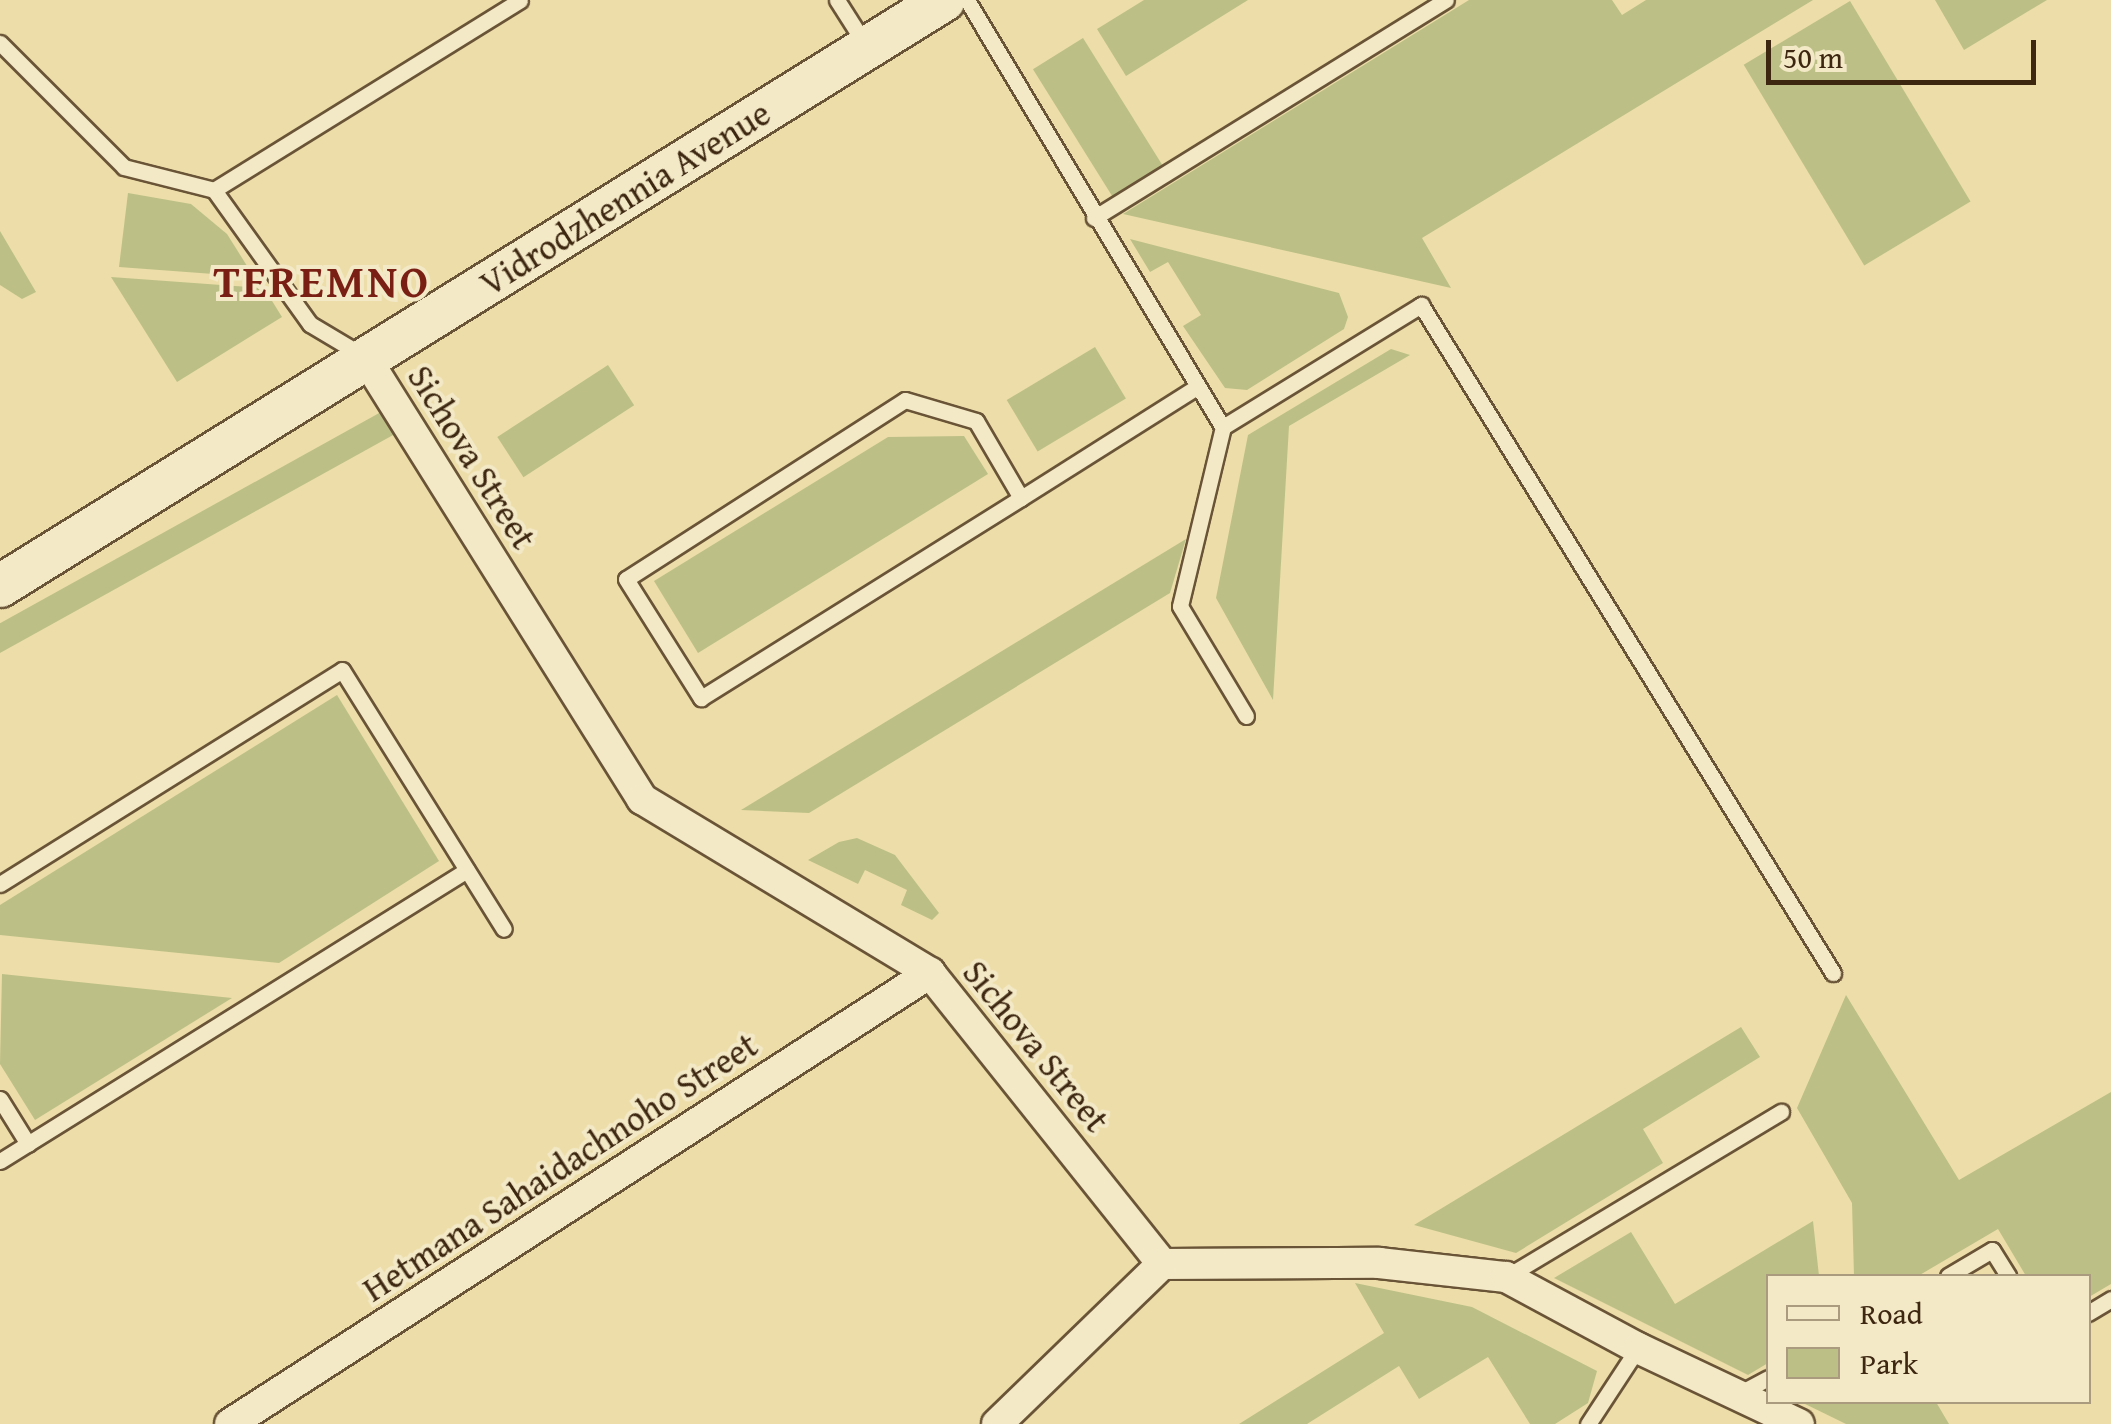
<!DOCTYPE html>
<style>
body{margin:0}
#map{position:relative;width:2111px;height:1424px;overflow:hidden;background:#eddda9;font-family:"Gentium Book Plus",serif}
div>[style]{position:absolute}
.green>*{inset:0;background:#bcc086;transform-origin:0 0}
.roads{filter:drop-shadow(2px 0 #6a5437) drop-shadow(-2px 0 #6a5437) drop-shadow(0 2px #6a5437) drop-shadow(0 -2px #6a5437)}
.service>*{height:15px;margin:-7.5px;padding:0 7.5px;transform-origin:7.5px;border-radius:7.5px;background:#f3e9c7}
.minor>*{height:30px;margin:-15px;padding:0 15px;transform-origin:15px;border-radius:15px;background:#f3e9c7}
.secondary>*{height:42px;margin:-21px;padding:0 21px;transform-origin:21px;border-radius:21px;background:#f3e9c7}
span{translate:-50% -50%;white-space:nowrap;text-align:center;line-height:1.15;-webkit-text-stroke:8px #f3e9c7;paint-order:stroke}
.street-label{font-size:35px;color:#3e2711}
.district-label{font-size:45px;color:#7a1f14;font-weight:700;letter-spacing:2.5px}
.legend{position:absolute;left:1766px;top:1274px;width:325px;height:130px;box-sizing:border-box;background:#f3e9c7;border:2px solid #ab9b7e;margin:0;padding:12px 18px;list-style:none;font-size:30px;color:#3e2711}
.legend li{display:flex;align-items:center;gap:20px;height:50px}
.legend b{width:50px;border:2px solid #ab9b7e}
.scale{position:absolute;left:1766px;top:40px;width:270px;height:45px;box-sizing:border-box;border:5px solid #3e2711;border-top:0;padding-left:12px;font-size:30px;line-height:35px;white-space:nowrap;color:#3e2711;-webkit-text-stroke:8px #f3e9c7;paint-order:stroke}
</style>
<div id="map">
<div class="green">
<i style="clip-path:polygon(1144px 0,1248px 0,1126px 76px,1097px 29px)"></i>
<i style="clip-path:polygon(1469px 0,1612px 0,1622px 15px,1646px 0,1813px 0,1422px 238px,1451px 288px,1123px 214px)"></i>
<i style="clip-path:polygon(1935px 0,2047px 0,1964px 50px)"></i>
<i style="left:1850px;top:1px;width:234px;height:124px;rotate:59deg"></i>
<i style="left:1083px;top:38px;width:150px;height:59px;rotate:58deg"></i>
<i style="clip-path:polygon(128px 193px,191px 204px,227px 234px,254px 277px,119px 267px)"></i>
<i style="clip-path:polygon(0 231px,36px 292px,22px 299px,0 285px)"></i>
<i style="clip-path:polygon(1130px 239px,1339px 293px,1348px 317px,1344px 329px,1247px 390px,1225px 388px,1183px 326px,1201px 315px,1168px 262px,1150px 272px)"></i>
<i style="clip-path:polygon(111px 277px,264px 288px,282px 317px,177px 382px)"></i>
<i style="left:1095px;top:347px;width:60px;height:103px;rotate:59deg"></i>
<i style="clip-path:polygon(1391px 349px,1410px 355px,1289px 426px,1273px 700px,1216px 598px,1248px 435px)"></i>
<i style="left:608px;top:365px;width:48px;height:132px;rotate:57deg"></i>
<i style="left:381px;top:412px;width:26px;height:450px;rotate:61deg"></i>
<i style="clip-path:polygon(964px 436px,988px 474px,698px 653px,654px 581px,888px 437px)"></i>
<i style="clip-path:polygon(1186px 539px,1170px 593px,809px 813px,741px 810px)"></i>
<i style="clip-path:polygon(337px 695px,439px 861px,279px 963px,0 935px,0 905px)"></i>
<i style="clip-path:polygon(857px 838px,895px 855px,939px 913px,932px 920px,901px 905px,907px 890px,865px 870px,858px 884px,808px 860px,839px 842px)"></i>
<i style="clip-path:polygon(2px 974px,232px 998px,35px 1120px,0 1064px)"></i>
<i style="clip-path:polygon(1846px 995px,1959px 1180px,2111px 1092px,2111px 1284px,2089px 1297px,2088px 1276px,2026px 1276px,1998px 1229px,1918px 1276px,1854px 1276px,1852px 1203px,1797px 1108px)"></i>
<i style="clip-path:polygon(1741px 1027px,1760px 1057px,1643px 1129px,1663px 1163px,1516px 1253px,1414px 1225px)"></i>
<i style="clip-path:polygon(1813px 1221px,1819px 1276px,1768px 1276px,1768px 1363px,1748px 1375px,1554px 1278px,1631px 1232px,1675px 1304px)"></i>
<i style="clip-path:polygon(1355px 1283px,1472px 1307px,1597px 1371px,1588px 1403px,1555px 1424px,1530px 1424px,1488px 1357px,1419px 1399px,1399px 1366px,1307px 1424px,1239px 1424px,1384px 1333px)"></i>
<i style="clip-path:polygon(1801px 1402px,1936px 1402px,1949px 1424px,1846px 1424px)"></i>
</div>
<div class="roads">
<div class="service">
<i style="left:837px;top:0;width:52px;rotate:57.5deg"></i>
<i style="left:967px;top:0;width:498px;rotate:59.1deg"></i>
<i style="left:0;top:43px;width:175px;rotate:45deg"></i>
<i style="left:124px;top:167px;width:93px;rotate:14.3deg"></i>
<i style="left:214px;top:190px;width:165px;rotate:54.4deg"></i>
<i style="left:310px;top:324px;width:61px;rotate:30.8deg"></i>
<i style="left:214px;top:190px;width:360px;rotate:-31.8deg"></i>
<i style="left:1094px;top:218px;width:414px;rotate:-31.8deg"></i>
<i style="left:1021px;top:498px;width:89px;rotate:-120.3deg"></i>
<i style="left:976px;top:421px;width:74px;rotate:-163.5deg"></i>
<i style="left:905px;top:400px;width:331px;rotate:147.3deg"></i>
<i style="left:626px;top:579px;width:141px;rotate:57.8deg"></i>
<i style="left:701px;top:698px;width:377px;rotate:-32deg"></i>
<i style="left:1021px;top:498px;width:209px;rotate:-32.3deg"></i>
<i style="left:1246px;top:716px;width:128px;rotate:-121deg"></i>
<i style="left:1180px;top:606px;width:184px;rotate:-76.5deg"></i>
<i style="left:1223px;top:427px;width:233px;rotate:-31.6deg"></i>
<i style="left:1421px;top:305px;width:785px;rotate:58.34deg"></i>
<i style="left:0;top:884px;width:403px;rotate:-32deg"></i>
<i style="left:342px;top:670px;width:305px;rotate:58deg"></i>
<i style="left:0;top:1099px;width:53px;rotate:58.1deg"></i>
<i style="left:0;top:1161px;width:550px;rotate:-31.93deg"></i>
<i style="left:1948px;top:1276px;width:51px;rotate:-30.6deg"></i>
<i style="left:1992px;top:1250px;width:31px;rotate:58deg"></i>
<i style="left:1506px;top:1277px;width:321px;rotate:-31deg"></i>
<i style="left:2088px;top:1313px;width:27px;rotate:-31deg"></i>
<i style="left:1738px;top:1394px;width:34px;rotate:-28deg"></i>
<i style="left:1588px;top:1424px;width:91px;rotate:-56.7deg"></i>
</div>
<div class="minor">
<i style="left:365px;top:357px;width:522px;rotate:57.92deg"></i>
<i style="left:642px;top:799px;width:336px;rotate:31.1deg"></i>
<i style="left:930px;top:973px;width:372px;rotate:51.4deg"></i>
<i style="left:1162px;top:1264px;width:217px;rotate:-0.3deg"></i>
<i style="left:1379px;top:1263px;width:128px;rotate:6.3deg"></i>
<i style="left:1506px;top:1277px;width:150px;rotate:28.3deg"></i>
<i style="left:1638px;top:1348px;width:178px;rotate:25.3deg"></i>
<i style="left:230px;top:1424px;width:833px;rotate:-32.79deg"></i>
<i style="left:997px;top:1424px;width:230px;rotate:-44.1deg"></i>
</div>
<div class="secondary">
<i style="left:0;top:586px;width:1111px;rotate:-31.83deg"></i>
</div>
</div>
<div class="street-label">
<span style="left:625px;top:198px;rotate:-32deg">Vidrodzhennia Avenue</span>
<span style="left:472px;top:457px;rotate:58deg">Sichova Street</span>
<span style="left:1036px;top:1046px;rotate:51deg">Sichova Street</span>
<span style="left:560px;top:1167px;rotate:-33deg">Hetmana Sahaidachnoho Street</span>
</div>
<div class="district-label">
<span style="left:322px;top:281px">TEREMNO</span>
</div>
<ul class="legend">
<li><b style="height:12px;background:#f3e9c7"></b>Road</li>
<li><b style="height:28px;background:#bcc086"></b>Park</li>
</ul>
<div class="scale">50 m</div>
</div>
